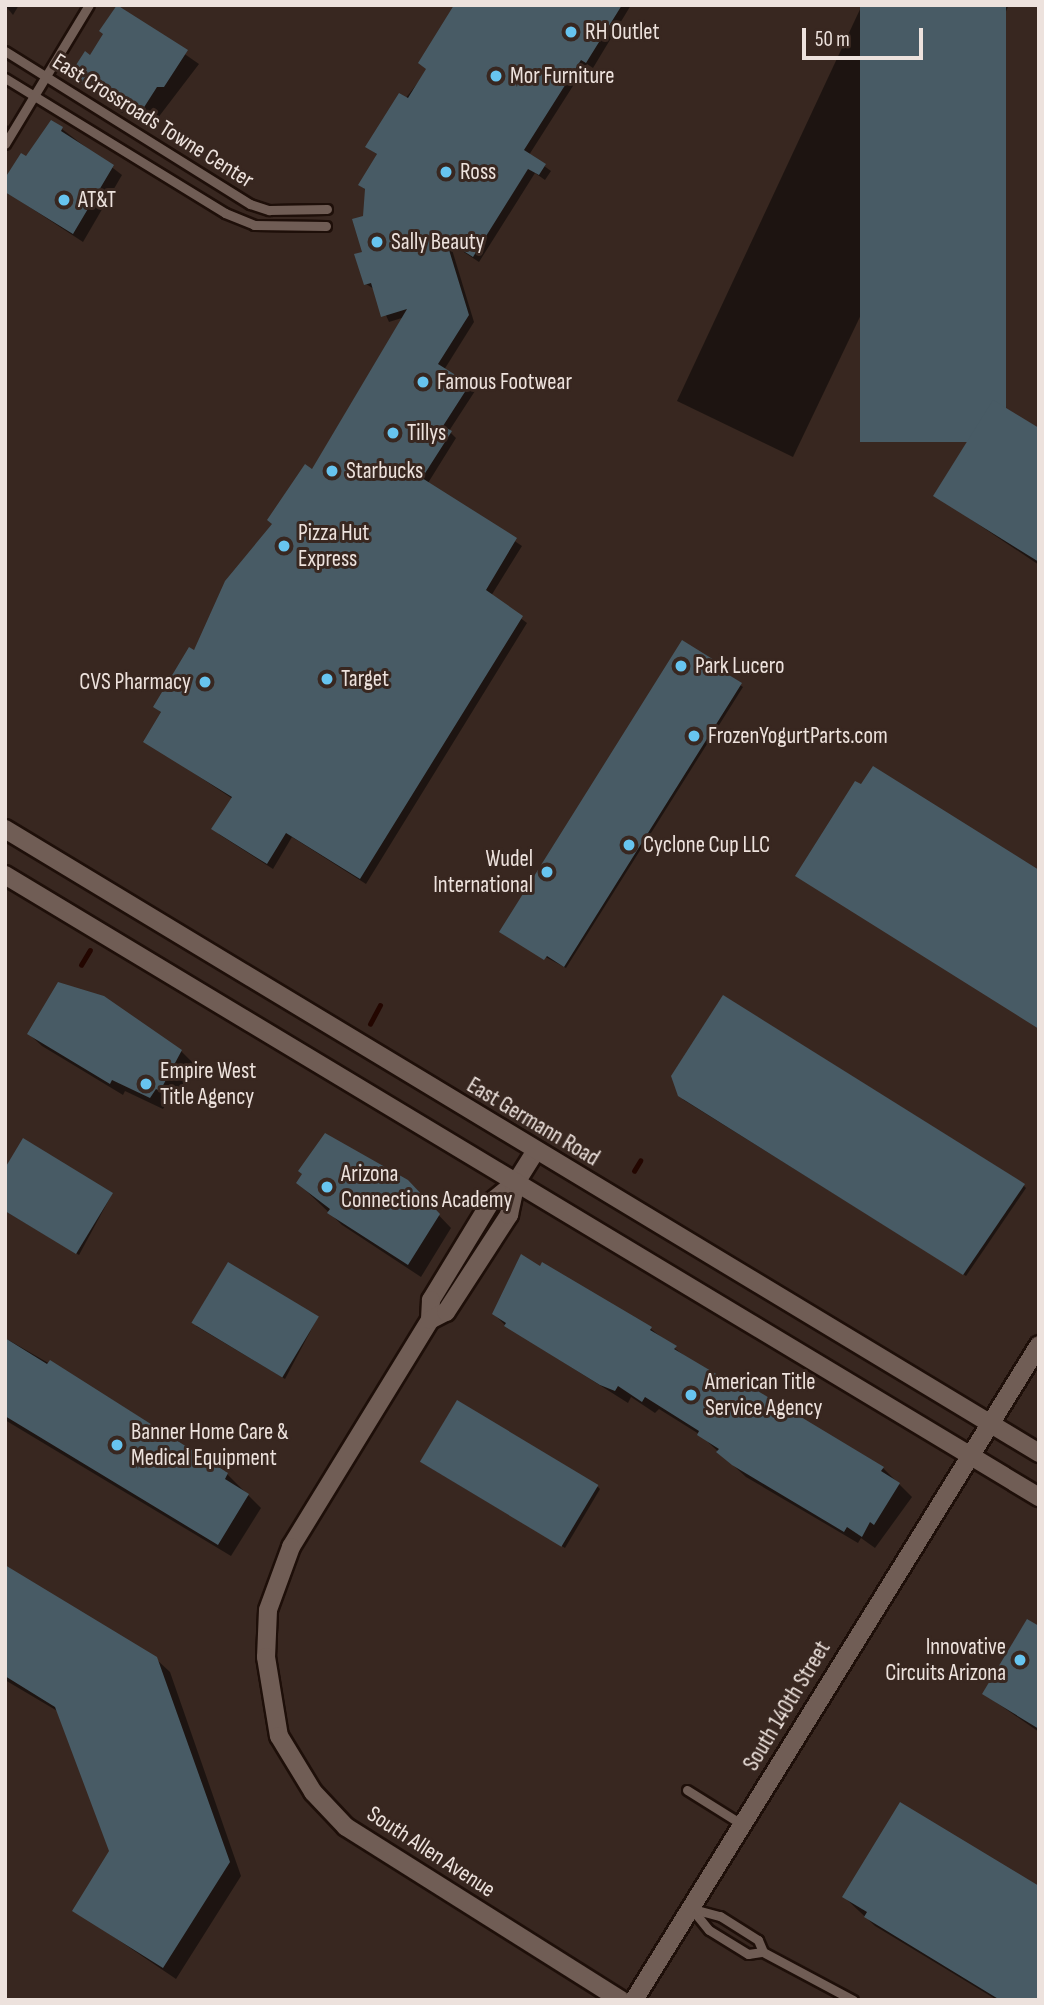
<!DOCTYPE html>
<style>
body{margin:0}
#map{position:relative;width:1044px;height:2005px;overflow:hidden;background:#382720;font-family:"Sofia Sans Condensed",sans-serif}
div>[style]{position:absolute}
.shadow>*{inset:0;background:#0007}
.stream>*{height:4.5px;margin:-2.25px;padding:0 2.25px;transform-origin:2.25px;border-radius:2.25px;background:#230600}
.building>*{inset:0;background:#485b65;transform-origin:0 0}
.roads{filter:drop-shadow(2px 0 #1e0f09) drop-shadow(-2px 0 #1e0f09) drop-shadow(0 2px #1e0f09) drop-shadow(0 -2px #1e0f09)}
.lane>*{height:9px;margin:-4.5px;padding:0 4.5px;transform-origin:4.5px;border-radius:4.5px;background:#705d55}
.street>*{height:18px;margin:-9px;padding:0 9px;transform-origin:9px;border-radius:9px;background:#705d55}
.secondary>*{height:18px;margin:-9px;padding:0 9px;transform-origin:9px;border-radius:9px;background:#705d55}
.dots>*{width:19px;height:19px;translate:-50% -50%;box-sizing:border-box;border:4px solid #382720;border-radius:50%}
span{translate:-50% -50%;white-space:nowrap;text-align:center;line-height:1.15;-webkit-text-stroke:6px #382720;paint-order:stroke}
.poi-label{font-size:23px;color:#ede2dd}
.left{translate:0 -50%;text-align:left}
.right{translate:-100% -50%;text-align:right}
.street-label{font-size:23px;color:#ede2dd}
.frame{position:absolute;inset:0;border:7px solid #ede2dd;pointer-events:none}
.scale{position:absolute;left:802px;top:28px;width:121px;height:32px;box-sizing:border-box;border:4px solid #ede2dd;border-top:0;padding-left:9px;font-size:21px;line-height:24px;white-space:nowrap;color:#ede2dd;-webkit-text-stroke:5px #382720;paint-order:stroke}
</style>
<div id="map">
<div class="shadow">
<i style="clip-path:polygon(5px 5px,19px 5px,13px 15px)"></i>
<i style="clip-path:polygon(457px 5px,631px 5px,593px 68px,587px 64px,529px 155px,551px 171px,545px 180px,535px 173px,479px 262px,450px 243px,474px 322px,444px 370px,475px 391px,449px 431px,456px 438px,428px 483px,522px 546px,491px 596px,527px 623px,366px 884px,292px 837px,273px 869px,220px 835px,214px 829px,233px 799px,145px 741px,162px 714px,156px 707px,313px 471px,405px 317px,389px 322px,374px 289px,366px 284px,367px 191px,360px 185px,378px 155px,367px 147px,428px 70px)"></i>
<i style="clip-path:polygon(862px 5px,1009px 5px,793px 457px,677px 401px)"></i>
<i style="clip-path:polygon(117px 7px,199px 64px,154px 123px,129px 107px,122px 113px,71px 76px,91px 58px)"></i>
<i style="clip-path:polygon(5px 123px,14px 132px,5px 147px)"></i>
<i style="clip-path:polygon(62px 129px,122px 175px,83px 242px,5px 191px,26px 159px)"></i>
<i style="clip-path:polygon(1039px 430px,1039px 565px,936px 496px)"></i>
<i style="clip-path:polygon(726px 669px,726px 675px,743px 687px,566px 968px,503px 934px)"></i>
<i style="clip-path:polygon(29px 1034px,181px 1051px,194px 1064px,173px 1102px,169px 1100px,163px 1109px,125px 1091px,123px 1095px,42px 1046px)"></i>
<i style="clip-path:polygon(682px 1099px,1023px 1185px,1026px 1188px,966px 1276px)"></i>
<i style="clip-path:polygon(326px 1135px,407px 1182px,451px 1228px,421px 1277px,342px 1225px,298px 1183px,303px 1174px,300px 1171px)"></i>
<i style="clip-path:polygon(112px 1194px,79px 1255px,5px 1211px)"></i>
<i style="clip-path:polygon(543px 1264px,651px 1329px,687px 1358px,883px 1468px,912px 1497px,875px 1548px,861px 1538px,858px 1543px,746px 1477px,699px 1434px,659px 1409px,655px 1413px,631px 1397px,628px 1403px,506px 1326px,494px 1314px)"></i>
<i style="clip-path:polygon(318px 1317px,285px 1379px,196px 1326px)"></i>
<i style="clip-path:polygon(5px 1338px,109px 1398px,227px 1474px,261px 1508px,231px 1556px,5px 1420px)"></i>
<i style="clip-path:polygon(424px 1464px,598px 1487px,600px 1489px,565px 1548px)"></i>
<i style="clip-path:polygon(5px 1568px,156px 1659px,170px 1672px,241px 1876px,176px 1979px,74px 1910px,111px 1851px,59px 1712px,5px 1680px)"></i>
<i style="clip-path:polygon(1039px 1628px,1039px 1732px,984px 1694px)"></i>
<i style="clip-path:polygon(844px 1897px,1039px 2000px,997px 2000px,875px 1926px)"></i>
</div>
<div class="stream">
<i style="left:81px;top:965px;width:17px;rotate:-59deg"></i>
<i style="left:370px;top:1024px;width:21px;rotate:-62deg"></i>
<i style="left:634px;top:1171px;width:12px;rotate:-59deg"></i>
</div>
<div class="building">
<i style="clip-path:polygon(117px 5px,188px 50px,164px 87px,157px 87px,141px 112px,115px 96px,108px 101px,69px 76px,85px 51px,90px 55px,103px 34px,99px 31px)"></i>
<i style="clip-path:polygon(454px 5px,622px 5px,586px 63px,581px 60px,524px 150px,546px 164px,539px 175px,528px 169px,473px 257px,446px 240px,469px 315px,438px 364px,470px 384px,443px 426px,452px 431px,422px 478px,517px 538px,486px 590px,523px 616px,360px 879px,286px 833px,267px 864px,211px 829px,232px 797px,143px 742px,161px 712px,153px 707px,189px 647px,194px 650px,225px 581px,272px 524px,267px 520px,305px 464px,312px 469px,407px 309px,381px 317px,371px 283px,364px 285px,354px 254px,362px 252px,352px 219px,363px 216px,365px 189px,358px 185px,377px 154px,365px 147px,399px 93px,408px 98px,426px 69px,418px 63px)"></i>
<i style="left:860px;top:5px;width:146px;height:437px"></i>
<i style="clip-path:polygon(51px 120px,63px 127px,61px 131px,114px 165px,73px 234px,5px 192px,5px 178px,21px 153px,26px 156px)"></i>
<i style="clip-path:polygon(993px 400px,1039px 428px,1039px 562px,933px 496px)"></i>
<i style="clip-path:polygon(682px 640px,727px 668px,724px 672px,742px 683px,564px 967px,547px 956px,544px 960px,499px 932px)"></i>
<i style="clip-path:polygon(873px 766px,1039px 870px,1039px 1029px,795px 876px,855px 781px,861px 784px)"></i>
<i style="clip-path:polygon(58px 982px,104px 996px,182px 1050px,160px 1091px,156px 1089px,150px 1098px,112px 1080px,110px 1084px,27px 1034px)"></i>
<i style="clip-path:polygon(723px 995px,1025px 1184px,963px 1275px,678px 1096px,671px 1076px)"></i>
<i style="clip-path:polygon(325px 1133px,408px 1180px,440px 1214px,408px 1265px,327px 1213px,330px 1209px,296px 1183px,302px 1174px,298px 1171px)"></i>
<i style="clip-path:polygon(23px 1138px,113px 1193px,76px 1254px,5px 1211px,5px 1168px)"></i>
<i style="clip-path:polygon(521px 1254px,540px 1266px,542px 1262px,652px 1327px,650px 1330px,677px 1346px,674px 1349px,728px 1381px,730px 1378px,756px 1390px,884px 1467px,881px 1471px,900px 1483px,874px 1525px,870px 1522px,862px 1537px,847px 1527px,844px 1532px,732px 1465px,716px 1452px,719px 1449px,697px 1435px,699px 1431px,645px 1397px,642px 1402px,618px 1386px,615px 1391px,600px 1385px,504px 1326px,506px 1323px,492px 1314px)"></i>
<i style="left:228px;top:1262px;width:106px;height:71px;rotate:31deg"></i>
<i style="clip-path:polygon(5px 1338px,47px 1364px,50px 1360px,228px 1473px,225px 1479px,249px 1494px,218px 1545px,5px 1416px)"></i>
<i style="left:457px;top:1400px;width:165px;height:72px;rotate:31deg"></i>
<i style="clip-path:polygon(5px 1565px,157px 1657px,230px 1862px,163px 1968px,72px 1911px,109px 1851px,55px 1707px,5px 1676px)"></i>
<i style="clip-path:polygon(1027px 1619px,1039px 1626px,1039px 1729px,982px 1694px)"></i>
<i style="clip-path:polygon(900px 1802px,1039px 1886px,1039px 2000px,1000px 2000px,864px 1917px,867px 1912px,842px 1897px)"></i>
</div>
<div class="roads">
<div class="lane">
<i style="left:5px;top:51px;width:289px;rotate:32deg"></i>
<i style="left:250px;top:204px;width:20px;rotate:18deg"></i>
<i style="left:269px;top:210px;width:58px;rotate:-1deg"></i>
<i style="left:5px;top:78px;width:258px;rotate:31.5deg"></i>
<i style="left:225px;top:213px;width:31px;rotate:22deg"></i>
<i style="left:254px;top:225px;width:72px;rotate:0.8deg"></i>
<i style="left:5px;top:144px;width:162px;rotate:-58.9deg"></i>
<i style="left:687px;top:1790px;width:66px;rotate:32deg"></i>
<i style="left:691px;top:1908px;width:28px;rotate:51deg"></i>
<i style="left:709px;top:1930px;width:46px;rotate:31.6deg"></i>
<i style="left:748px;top:1954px;width:15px;rotate:-8deg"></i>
<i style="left:763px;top:1952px;width:102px;rotate:28.1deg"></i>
<i style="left:693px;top:1909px;width:28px;rotate:15deg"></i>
<i style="left:720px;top:1916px;width:45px;rotate:32.3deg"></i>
<i style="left:758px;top:1940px;width:13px;rotate:67deg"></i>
</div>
<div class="street">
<i style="left:535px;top:1152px;width:36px;rotate:122deg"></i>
<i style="left:516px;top:1182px;width:33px;rotate:141deg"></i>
<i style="left:490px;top:1203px;width:114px;rotate:121.3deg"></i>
<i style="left:431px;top:1300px;width:20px;rotate:93deg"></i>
<i style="left:430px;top:1320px;width:266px;rotate:121.5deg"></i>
<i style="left:291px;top:1547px;width:67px;rotate:110.1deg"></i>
<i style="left:268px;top:1610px;width:47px;rotate:92.4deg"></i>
<i style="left:266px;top:1657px;width:80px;rotate:80.7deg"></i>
<i style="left:279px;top:1736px;width:66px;rotate:58.7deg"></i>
<i style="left:313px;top:1792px;width:48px;rotate:46.7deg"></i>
<i style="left:346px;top:1827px;width:325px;rotate:32.2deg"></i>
<i style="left:430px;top:1320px;width:18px;rotate:-27deg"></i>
<i style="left:446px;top:1312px;width:116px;rotate:-57deg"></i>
<i style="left:509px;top:1215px;width:34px;rotate:-78deg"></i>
</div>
<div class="secondary">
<i style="left:5px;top:829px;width:1208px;rotate:31.11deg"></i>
<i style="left:5px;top:875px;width:1207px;rotate:31.03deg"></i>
<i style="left:634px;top:2000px;width:770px;rotate:-58.27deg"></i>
</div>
</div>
<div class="dots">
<i style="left:571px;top:32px;background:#67c4ef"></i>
<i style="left:496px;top:76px;background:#67c4ef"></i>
<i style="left:446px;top:172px;background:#67c4ef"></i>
<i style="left:64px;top:200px;background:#67c4ef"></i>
<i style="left:377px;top:242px;background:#67c4ef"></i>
<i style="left:423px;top:382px;background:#67c4ef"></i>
<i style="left:393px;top:433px;background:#67c4ef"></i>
<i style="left:332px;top:471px;background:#67c4ef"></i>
<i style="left:284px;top:546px;background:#67c4ef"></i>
<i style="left:681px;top:666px;background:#67c4ef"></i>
<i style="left:327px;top:679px;background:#67c4ef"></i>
<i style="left:205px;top:682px;background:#67c4ef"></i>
<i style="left:694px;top:736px;background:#67c4ef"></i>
<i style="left:629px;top:845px;background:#67c4ef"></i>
<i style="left:547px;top:872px;background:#67c4ef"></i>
<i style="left:146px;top:1084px;background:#67c4ef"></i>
<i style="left:327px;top:1187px;background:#67c4ef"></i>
<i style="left:691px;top:1395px;background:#67c4ef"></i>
<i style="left:117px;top:1445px;background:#67c4ef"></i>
<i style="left:1020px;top:1660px;background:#67c4ef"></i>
</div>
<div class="poi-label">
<span class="left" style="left:585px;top:32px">RH Outlet</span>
<span class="left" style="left:510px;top:76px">Mor Furniture</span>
<span class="left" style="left:460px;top:172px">Ross</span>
<span class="left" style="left:78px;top:200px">AT&amp;T</span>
<span class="left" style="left:391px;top:242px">Sally Beauty</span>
<span class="left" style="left:437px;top:382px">Famous Footwear</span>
<span class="left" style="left:407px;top:433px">Tillys</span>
<span class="left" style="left:346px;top:471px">Starbucks</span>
<span class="left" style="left:298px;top:546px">Pizza Hut<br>Express</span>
<span class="left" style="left:695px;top:666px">Park Lucero</span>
<span class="left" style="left:341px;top:679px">Target</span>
<span class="right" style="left:191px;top:682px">CVS Pharmacy</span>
<span class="left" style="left:708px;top:736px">FrozenYogurtParts.com</span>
<span class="left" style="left:643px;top:845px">Cyclone Cup LLC</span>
<span class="right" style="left:533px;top:872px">Wudel<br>International</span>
<span class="left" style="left:160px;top:1084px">Empire West<br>Title Agency</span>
<span class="left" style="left:341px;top:1187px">Arizona<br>Connections Academy</span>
<span class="left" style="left:705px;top:1395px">American Title<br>Service Agency</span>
<span class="left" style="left:131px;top:1445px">Banner Home Care &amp;<br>Medical Equipment</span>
<span class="right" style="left:1006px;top:1660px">Innovative<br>Circuits Arizona</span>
</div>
<div class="street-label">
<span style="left:153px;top:121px;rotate:32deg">East Crossroads Towne Center</span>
<span style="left:533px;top:1122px;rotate:31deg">East Germann Road</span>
<span style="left:787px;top:1706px;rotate:-59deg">South 140th Street</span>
<span style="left:431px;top:1852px;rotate:33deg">South Allen Avenue</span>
</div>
<div class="frame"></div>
<div class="scale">50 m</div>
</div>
